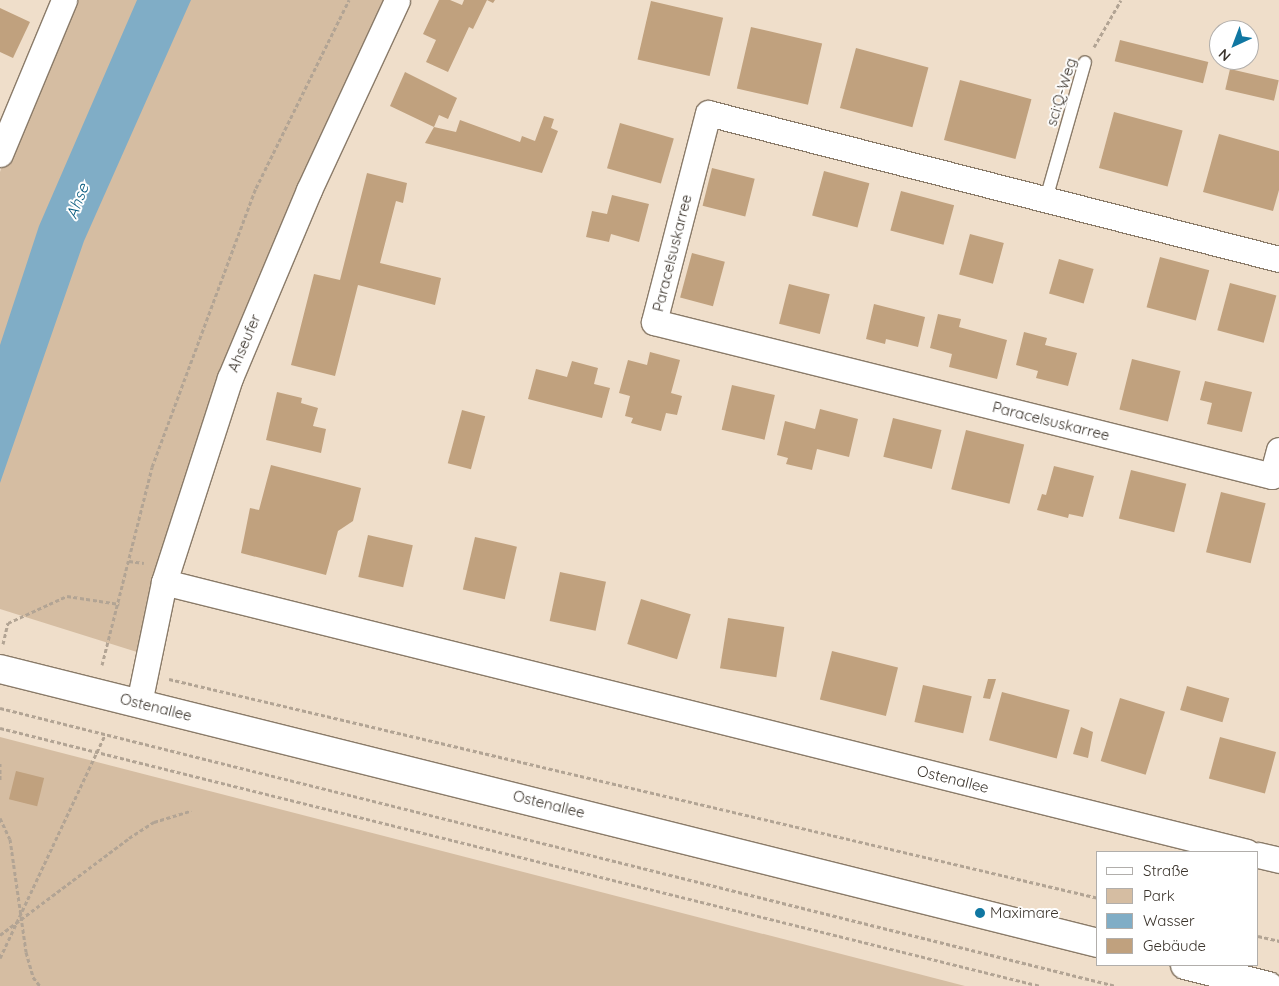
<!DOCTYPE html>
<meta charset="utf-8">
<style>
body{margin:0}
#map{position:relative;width:1279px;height:986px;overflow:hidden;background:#efdeca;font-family:Quicksand,sans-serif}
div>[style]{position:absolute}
.green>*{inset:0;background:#d5bda2}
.water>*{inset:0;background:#80adc6}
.building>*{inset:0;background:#c0a17e;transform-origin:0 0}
.path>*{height:3px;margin-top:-1.5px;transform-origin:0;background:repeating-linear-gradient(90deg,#b2a494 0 4px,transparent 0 6.5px)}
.roads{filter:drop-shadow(1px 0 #8a7b69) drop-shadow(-1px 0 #8a7b69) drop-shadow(0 1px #8a7b69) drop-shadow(0 -1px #8a7b69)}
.service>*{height:12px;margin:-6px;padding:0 6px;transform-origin:6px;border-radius:6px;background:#fff}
.minor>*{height:25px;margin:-12.5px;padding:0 12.5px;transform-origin:12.5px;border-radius:12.5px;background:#fff}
.secondary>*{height:28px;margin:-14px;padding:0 14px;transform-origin:14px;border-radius:14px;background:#fff}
.dots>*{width:14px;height:14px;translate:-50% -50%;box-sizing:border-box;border:2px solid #fff;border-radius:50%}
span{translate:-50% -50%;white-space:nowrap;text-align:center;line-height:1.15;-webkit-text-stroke:4px #fff;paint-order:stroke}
.street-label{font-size:15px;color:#3b342c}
.poi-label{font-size:15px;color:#3b342c}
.left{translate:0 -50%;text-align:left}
.water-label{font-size:16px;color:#085b7e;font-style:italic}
.legend{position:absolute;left:1096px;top:851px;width:162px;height:115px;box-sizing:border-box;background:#fff;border:1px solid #b1aeab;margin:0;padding:6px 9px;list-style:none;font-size:15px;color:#3b342c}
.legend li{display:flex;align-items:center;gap:10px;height:25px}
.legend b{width:25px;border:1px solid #b1aeab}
.north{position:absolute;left:1209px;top:20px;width:50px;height:50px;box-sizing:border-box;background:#fff;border:1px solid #b1aeab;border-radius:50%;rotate:223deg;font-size:14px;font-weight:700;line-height:20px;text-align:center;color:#3b342c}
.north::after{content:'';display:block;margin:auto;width:18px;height:22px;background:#1077a2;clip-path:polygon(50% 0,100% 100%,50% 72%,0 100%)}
</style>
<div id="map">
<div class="green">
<i style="clip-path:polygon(70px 0,389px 0,302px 181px,147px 600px,137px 652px,0 609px,0 172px,22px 110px)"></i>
<i style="clip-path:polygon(0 737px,965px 986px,0 986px)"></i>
</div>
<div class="water">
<i style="clip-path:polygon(137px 0,191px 0,84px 241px,0 483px,0 345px,39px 226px)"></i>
</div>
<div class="building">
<i style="clip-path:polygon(439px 0,450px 0,462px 5px,464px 0,495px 0,493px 3px,487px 0,473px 29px,469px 27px,448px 72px,426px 62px,436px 40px,423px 34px)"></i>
<i style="left:651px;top:1px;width:74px;height:60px;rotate:13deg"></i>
<i style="clip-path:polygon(0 8px,30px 22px,13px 58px,0 52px)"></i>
<i style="left:751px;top:27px;width:73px;height:63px;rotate:13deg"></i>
<i style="left:1120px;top:40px;width:91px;height:22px;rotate:14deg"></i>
<i style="left:856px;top:48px;width:75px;height:62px;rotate:15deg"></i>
<i style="left:1230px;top:69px;width:50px;height:21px;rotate:13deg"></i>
<i style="clip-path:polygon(405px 72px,457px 98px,448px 119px,439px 115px,434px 127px,456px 132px,460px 120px,520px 142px,522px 136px,535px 141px,544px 116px,554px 119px,551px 128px,558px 131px,542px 173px,425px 143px,434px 127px,390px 106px)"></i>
<i style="left:960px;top:80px;width:74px;height:62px;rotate:15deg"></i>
<i style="left:1114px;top:112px;width:71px;height:58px;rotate:15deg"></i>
<i style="left:620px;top:123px;width:56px;height:47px;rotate:16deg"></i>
<i style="clip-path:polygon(1219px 134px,1279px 151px,1279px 190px,1273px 211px,1203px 192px)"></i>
<i style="left:712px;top:168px;width:44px;height:39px;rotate:14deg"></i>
<i style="left:824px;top:171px;width:47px;height:46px;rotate:15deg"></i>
<i style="clip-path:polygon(367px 173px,407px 183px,403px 203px,396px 201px,380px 263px,441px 278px,435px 305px,358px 285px,335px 376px,291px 365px,314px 274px,340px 280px)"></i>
<i style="left:901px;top:191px;width:55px;height:41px;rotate:15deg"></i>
<i style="clip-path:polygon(612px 195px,649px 204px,639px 242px,611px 234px,609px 242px,586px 237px,592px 211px,607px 214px)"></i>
<i style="left:970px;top:234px;width:35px;height:42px;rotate:15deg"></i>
<i style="left:692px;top:253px;width:34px;height:46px;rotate:15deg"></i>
<i style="left:1160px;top:257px;width:51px;height:52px;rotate:15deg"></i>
<i style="left:1059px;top:259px;width:36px;height:36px;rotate:16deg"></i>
<i style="left:1230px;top:283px;width:48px;height:49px;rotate:15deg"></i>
<i style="left:789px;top:284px;width:42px;height:41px;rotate:14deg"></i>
<i style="clip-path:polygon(874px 304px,925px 317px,918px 347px,886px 339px,885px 344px,866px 339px)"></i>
<i style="clip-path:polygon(938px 314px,961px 319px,959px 327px,1007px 340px,997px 379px,949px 367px,952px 354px,930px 348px)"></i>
<i style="clip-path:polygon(1024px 332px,1047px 338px,1045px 345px,1077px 353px,1068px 386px,1036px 378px,1038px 371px,1016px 365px)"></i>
<i style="clip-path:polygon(650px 352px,680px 360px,671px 393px,682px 396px,677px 415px,666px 413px,661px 431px,631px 423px,633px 418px,625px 416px,630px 396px,619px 393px,628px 360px,647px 365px)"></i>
<i style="left:1132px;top:359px;width:50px;height:52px;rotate:14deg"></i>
<i style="clip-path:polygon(572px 361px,598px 368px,594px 384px,610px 388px,602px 418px,528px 399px,536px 369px,567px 377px)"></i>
<i style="clip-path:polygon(1205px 381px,1252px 392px,1242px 432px,1207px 424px,1212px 403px,1200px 400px)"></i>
<i style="left:732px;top:385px;width:44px;height:46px;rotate:13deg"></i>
<i style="clip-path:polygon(277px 392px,302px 398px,301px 403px,318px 408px,313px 426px,326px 429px,321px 453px,266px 440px)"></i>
<i style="clip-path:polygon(820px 409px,858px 419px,849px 457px,817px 449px,812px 470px,786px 464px,788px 458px,777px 455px,785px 421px,815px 429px)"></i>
<i style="left:462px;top:410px;width:24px;height:55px;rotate:15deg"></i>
<i style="left:893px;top:418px;width:50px;height:40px;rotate:14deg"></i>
<i style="left:966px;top:430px;width:60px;height:61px;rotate:14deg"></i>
<i style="clip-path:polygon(271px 465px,361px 488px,353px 521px,338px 531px,326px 575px,241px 553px,250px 508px,259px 510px)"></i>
<i style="clip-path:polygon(1054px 466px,1094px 476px,1083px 517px,1069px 514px,1068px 518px,1037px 510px,1042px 494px,1046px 495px)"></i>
<i style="left:1131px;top:470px;width:57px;height:50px;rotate:14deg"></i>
<i style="left:1221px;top:492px;width:46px;height:62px;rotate:14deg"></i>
<i style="left:368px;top:535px;width:46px;height:43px;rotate:13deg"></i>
<i style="left:475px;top:537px;width:43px;height:54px;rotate:13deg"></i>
<i style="left:560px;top:572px;width:47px;height:50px;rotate:12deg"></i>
<i style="left:641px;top:599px;width:52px;height:47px;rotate:17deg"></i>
<i style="left:728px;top:618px;width:57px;height:51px;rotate:9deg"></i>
<i style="left:832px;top:651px;width:68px;height:50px;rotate:14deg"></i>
<i style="clip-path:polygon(988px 679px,996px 679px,990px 699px,983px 698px)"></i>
<i style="left:923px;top:685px;width:50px;height:38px;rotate:13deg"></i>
<i style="left:1187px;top:686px;width:44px;height:25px;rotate:16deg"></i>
<i style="left:1002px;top:692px;width:70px;height:50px;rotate:15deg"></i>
<i style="left:1120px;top:698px;width:47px;height:66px;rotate:17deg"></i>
<i style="clip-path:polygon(1081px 727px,1093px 732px,1088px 758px,1073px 754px)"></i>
<i style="left:1220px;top:737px;width:58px;height:43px;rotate:15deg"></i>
<i style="left:16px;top:771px;width:29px;height:29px;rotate:14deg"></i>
</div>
<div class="path">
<i style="left:1094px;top:47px;width:54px;rotate:-60.1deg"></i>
<i style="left:129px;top:561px;width:15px;rotate:8deg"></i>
<i style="left:3px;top:644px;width:22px;rotate:-77deg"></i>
<i style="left:8px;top:623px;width:65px;rotate:-24.6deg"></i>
<i style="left:67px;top:596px;width:53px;rotate:8.7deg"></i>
<i style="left:102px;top:665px;width:204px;rotate:-75.8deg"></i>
<i style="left:152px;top:467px;width:298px;rotate:-69.6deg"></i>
<i style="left:256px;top:188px;width:210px;rotate:-63.7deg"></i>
<i style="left:169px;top:679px;width:954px;rotate:13.26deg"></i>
<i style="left:0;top:708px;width:1150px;rotate:13.99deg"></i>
<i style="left:0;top:728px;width:1072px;rotate:13.93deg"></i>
<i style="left:0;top:763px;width:18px;rotate:90deg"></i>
<i style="left:0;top:818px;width:23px;rotate:65deg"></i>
<i style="left:10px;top:839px;width:114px;rotate:81.9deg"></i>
<i style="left:26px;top:952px;width:26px;rotate:74deg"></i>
<i style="left:33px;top:977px;width:11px;rotate:52deg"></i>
<i style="left:0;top:935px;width:161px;rotate:-36.9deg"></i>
<i style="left:129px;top:838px;width:30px;rotate:-33deg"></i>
<i style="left:154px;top:822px;width:39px;rotate:-17deg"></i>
<i style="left:1258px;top:936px;width:22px;rotate:13deg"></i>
<i style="left:0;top:958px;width:246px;rotate:-64.8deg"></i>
</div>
<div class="roads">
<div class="service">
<i style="left:1046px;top:199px;width:142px;rotate:-74.1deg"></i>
</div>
<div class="minor">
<i style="left:0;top:154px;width:167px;rotate:-67.4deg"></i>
<i style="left:1279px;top:259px;width:589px;rotate:-165.66deg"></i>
<i style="left:708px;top:113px;width:216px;rotate:104.5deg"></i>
<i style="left:654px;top:322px;width:637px;rotate:13.99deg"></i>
<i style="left:1272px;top:476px;width:27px;rotate:-75deg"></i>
<i style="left:164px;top:582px;width:1116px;rotate:14deg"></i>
<i style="left:139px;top:703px;width:124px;rotate:-78.3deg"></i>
<i style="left:164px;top:582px;width:214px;rotate:-72.1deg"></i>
<i style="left:230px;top:378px;width:204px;rotate:-67.2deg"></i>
<i style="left:309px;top:190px;width:209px;rotate:-65.1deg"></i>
<i style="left:1258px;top:855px;width:22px;rotate:13deg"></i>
</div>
<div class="secondary">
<i style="left:0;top:669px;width:1132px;rotate:14.01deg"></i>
<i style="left:1185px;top:965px;width:86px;rotate:14.2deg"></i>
</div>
</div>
<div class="dots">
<i style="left:980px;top:913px;background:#1077a2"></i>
</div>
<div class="street-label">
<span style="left:1061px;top:92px;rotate:-73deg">sci:Q-Weg</span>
<span style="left:672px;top:253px;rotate:-76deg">Paracelsuskarree</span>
<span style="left:244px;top:343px;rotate:-67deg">Ahseufer</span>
<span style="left:1051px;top:421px;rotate:14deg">Paracelsuskarree</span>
<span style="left:156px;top:707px;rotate:14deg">Ostenallee</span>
<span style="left:953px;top:779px;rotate:14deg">Ostenallee</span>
<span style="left:549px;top:804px;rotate:14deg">Ostenallee</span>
</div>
<div class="poi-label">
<span class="left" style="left:990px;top:913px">Maximare</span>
</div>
<div class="water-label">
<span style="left:77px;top:201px;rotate:-69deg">Ahse</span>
</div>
<ul class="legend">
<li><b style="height:6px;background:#fff"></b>Straße</li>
<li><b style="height:14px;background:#d5bda2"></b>Park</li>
<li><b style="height:14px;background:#80adc6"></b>Wasser</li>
<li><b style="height:14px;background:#c0a17e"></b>Gebäude</li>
</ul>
<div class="north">N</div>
</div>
